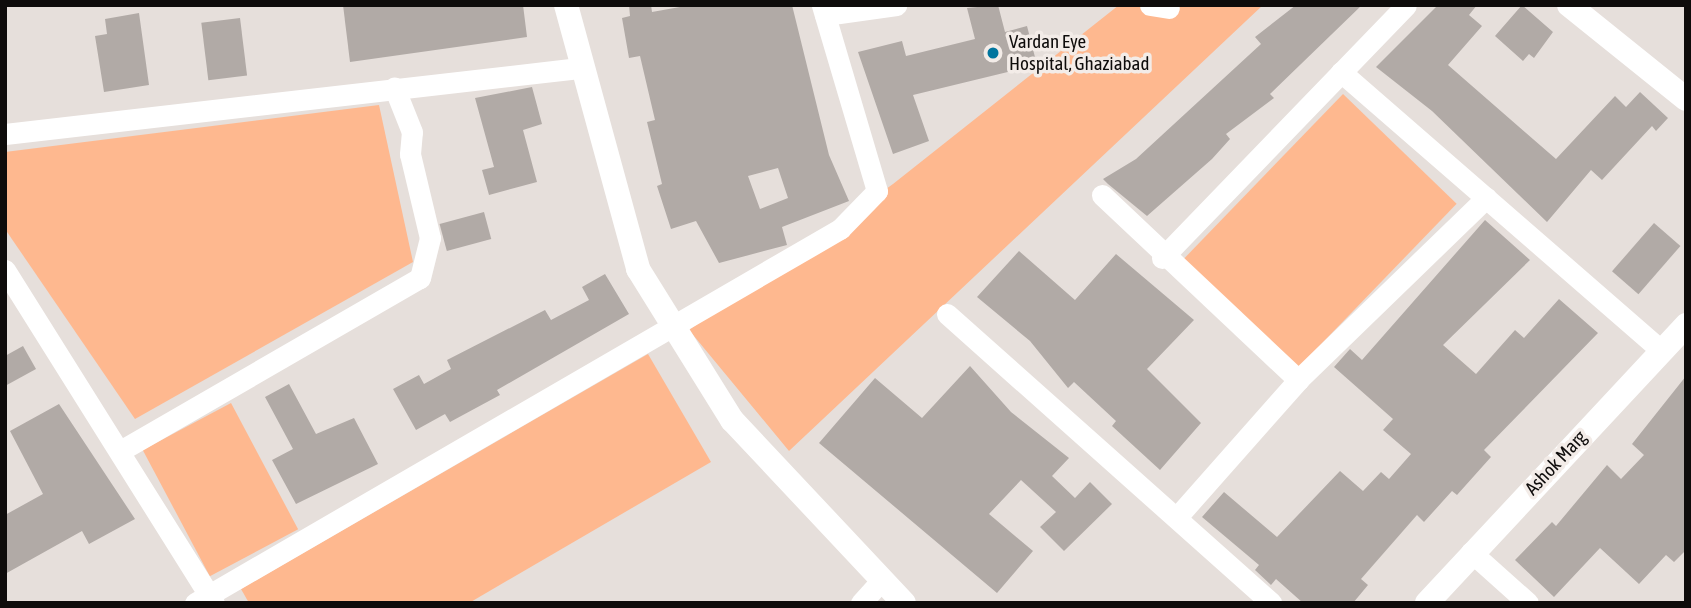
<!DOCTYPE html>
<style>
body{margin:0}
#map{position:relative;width:1691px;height:608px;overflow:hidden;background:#e6dfdb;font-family:"Asap Condensed",sans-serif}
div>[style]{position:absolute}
.green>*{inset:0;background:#feb88f;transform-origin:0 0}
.building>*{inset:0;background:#b1aaa6;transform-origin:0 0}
.minor>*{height:21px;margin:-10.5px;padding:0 10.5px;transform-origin:10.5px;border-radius:10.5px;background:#fff}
.tertiary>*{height:24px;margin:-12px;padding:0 12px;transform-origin:12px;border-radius:12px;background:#fff}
.dots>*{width:19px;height:19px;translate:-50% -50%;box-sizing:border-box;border:4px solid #f3ece8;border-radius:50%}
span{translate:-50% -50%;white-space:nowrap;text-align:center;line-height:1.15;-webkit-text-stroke:7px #f3ece8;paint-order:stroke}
.poi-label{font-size:19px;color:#0e0c0b}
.left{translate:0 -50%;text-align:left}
.street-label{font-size:19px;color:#0e0c0b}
.frame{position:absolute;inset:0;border:7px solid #0e0c0b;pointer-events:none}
</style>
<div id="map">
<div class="green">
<i style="clip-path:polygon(1119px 5px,1263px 5px,789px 451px,689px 330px,893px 184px)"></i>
<i style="left:1343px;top:94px;width:158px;height:229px;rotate:44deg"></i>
<i style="clip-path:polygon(379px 105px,413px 262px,135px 419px,5px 229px,5px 152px)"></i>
<i style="clip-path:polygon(648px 354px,711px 462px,469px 603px,249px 603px,241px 589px)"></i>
<i style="left:231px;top:403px;width:143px;height:100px;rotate:62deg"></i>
</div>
<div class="building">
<i style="clip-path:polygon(343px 5px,523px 5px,527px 37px,350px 62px)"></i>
<i style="clip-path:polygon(evenodd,629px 5px,651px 5px,652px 12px,691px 5px,792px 5px,829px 155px,849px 201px,782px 227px,787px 245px,719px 263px,696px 221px,671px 229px,657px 186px,662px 184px,647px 122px,655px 120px,640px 56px,629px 58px,622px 18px,630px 16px,629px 5px,778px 168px,788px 198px,760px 209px,748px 176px,778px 168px)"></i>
<i style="clip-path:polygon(998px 5px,1005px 32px,1027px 26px,1037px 65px,913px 95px,929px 141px,893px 154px,858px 52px,902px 41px,906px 56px,975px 39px,967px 8px)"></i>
<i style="clip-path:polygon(1296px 5px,1362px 5px,1270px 94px,1274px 98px,1226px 134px,1230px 139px,1212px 159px,1147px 216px,1108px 184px,1103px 179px,1136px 159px,1261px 44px,1255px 37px)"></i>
<i style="clip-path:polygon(1438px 5px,1477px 5px,1469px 15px,1482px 26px,1448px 65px,1556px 159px,1615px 96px,1626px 107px,1640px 92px,1668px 118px,1656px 131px,1652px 126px,1602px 180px,1591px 170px,1547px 222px,1432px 111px,1376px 67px)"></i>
<i style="clip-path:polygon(1522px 5px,1553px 32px,1534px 58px,1529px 54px,1523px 61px,1495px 36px)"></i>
<i style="clip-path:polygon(139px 13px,149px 85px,104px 92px,95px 36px,107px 34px,105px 19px)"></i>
<i style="left:240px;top:18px;width:58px;height:39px;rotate:83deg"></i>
<i style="clip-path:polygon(532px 87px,542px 124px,523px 130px,537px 182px,489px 195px,482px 170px,494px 167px,475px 98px)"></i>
<i style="left:484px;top:212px;width:28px;height:46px;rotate:75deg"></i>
<i style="clip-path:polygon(1485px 220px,1530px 260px,1443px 345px,1476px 374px,1515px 330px,1524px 338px,1559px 299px,1598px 333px,1484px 450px,1491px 457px,1457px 495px,1452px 491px,1424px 522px,1417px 515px,1361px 579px,1368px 585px,1353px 603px,1303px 603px,1276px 579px,1271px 585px,1255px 570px,1259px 565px,1202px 517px,1224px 492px,1277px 537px,1340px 471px,1363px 491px,1381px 472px,1389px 479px,1411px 454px,1383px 430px,1393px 419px,1334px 367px,1350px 349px,1362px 360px)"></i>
<i style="left:1654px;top:223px;width:35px;height:64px;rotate:41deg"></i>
<i style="clip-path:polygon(1019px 251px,1075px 300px,1116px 254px,1194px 320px,1147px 369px,1201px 423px,1160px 470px,1112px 426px,1116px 421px,1074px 382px,1068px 388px,1030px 341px,977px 297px)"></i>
<i style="clip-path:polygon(605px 274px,629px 314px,497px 390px,500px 395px,450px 422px,445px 414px,416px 430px,393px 389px,419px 375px,424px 384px,451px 369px,447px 360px,545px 310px,551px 320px,589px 300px,582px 287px)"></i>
<i style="clip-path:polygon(23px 346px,36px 369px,5px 386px,5px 356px)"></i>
<i style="clip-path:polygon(970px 366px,1011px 412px,1069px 458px,1052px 476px,1075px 498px,1090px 482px,1112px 504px,1064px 551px,1040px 527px,1056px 512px,1021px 480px,989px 514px,1033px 551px,997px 593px,819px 443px,875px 378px,922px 418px)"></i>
<i style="clip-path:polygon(1686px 376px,1686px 550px,1674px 562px,1666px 555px,1639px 584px,1600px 548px,1554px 597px,1515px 560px,1552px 522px,1556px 526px,1607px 465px,1621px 479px,1644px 455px,1632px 444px)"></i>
<i style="clip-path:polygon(289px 384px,316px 434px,354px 418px,378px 464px,296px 504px,272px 460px,293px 449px,265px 397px)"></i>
<i style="clip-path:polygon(59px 404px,135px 519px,89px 544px,82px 531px,5px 574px,5px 515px,43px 494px,10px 431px)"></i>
</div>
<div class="minor">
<i style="left:1150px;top:5px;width:19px;rotate:9deg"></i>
<i style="left:825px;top:15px;width:72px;rotate:-8deg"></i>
<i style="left:1341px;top:72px;width:425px;rotate:41deg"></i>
<i style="left:5px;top:134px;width:578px;rotate:-6.56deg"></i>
<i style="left:1102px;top:195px;width:270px;rotate:43.3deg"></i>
<i style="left:1162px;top:258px;width:351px;rotate:-46deg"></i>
<i style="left:5px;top:270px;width:393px;rotate:57.9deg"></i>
<i style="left:947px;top:314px;width:434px;rotate:41.7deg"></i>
<i style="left:120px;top:451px;width:346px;rotate:-30deg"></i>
<i style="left:420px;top:278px;width:41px;rotate:-76deg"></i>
<i style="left:430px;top:238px;width:86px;rotate:-103.4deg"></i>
<i style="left:410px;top:154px;width:22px;rotate:-85deg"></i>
<i style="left:412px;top:132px;width:48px;rotate:-111.8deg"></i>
<i style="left:1177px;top:517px;width:183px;rotate:-48.5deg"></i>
<i style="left:1298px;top:380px;width:262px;rotate:-44.1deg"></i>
<i style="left:1471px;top:552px;width:76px;rotate:41.8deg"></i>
<i style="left:195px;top:603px;width:746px;rotate:-30.11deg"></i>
<i style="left:840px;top:229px;width:53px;rotate:-45.8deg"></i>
<i style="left:877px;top:191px;width:194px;rotate:-106.5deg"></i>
<i style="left:861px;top:603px;width:31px;rotate:-48deg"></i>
</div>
<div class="tertiary">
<i style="left:566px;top:5px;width:274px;rotate:74.7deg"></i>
<i style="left:638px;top:269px;width:178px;rotate:58.1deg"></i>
<i style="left:732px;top:420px;width:251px;rotate:46.8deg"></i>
<i style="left:1569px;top:5px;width:150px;rotate:38.8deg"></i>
<i style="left:1427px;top:603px;width:380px;rotate:-47deg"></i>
</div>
<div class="dots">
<i style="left:993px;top:53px;background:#00759e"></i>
</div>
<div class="poi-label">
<span class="left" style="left:1009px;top:53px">Vardan Eye<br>Hospital, Ghaziabad</span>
</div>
<div class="street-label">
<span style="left:1556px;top:463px;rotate:-47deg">Ashok Marg</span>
</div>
<div class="frame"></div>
</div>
